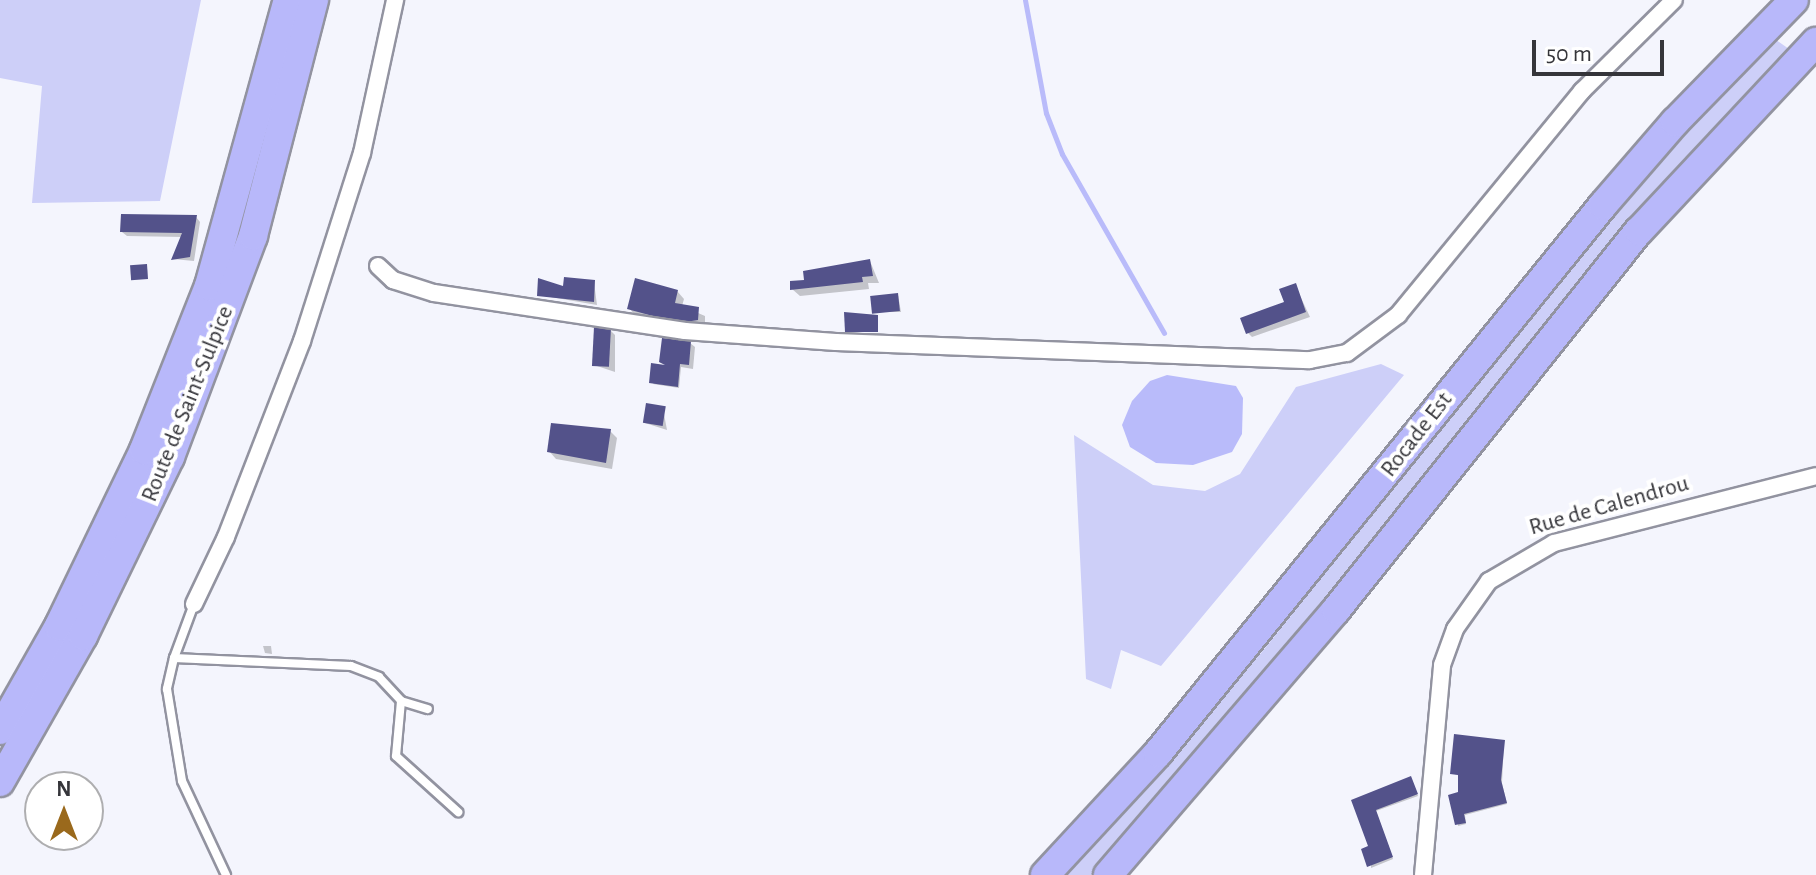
<!DOCTYPE html>
<style>
body{margin:0}
#map{position:relative;width:1816px;height:875px;overflow:hidden;background:#f4f5fd;font-family:"Alegreya Sans",sans-serif}
div>[style]{position:absolute}
.green>*{inset:0;background:#cdcff8}
.water>*{inset:0;background:#b9bbfa}
.shadow>*{inset:0;background:#0003}
.stream>*{height:5px;margin:-2.5px;padding:0 2.5px;transform-origin:2.5px;border-radius:2.5px;background:#b9bbfa}
.building>*{inset:0;background:#53528a;transform-origin:0 0}
.roads{filter:drop-shadow(2px 0 #9293a0) drop-shadow(-2px 0 #9293a0) drop-shadow(0 2px #9293a0) drop-shadow(0 -2px #9293a0)}
.service>*{height:8px;margin:-4px;padding:0 4px;transform-origin:4px;border-radius:4px;background:#fff}
.minor>*{height:16px;margin:-8px;padding:0 8px;transform-origin:8px;border-radius:8px;background:#fff}
.trunk>*{height:28px;margin:-14px;padding:0 14px;transform-origin:14px;border-radius:14px;background:#b8b8fa}
span{translate:-50% -50%;white-space:nowrap;text-align:center;line-height:1.15;-webkit-text-stroke:8px #fff;paint-order:stroke}
.street-label{font-size:24px;color:#35353a}
.north{position:absolute;left:24px;top:771px;width:80px;height:80px;box-sizing:border-box;background:#fff;border:2px solid #aeaeb0;border-radius:50%;rotate:0deg;font-size:22px;font-weight:700;line-height:32px;text-align:center;color:#35353a}
.north::after{content:'';display:block;margin:auto;width:28px;height:36px;background:#9a691c;clip-path:polygon(50% 0,100% 100%,50% 72%,0 100%)}
.scale{position:absolute;left:1532px;top:40px;width:132px;height:36px;box-sizing:border-box;border:4px solid #35353a;border-top:0;padding-left:10px;font-size:24px;line-height:28px;white-space:nowrap;color:#35353a;-webkit-text-stroke:6px #fff;paint-order:stroke}
</style>
<div id="map">
<div class="green">
<i style="clip-path:polygon(0 0,201px 0,160px 201px,32px 203px,42px 86px,0 78px)"></i>
<i style="clip-path:polygon(1772px 37px,1789px 49px,1626px 228px,1273px 666px,1091px 875px,1064px 875px,1261px 653px,1609px 218px)"></i>
<i style="clip-path:polygon(1381px 364px,1404px 375px,1161px 666px,1121px 650px,1111px 689px,1086px 679px,1074px 435px,1153px 485px,1205px 491px,1240px 474px,1296px 387px)"></i>
</div>
<div class="water">
<i style="clip-path:polygon(1167px 375px,1236px 386px,1243px 398px,1242px 434px,1232px 452px,1193px 465px,1156px 463px,1130px 447px,1122px 425px,1132px 401px,1150px 381px)"></i>
</div>
<div class="shadow">
<i style="clip-path:polygon(196px 217px,200px 222px,194px 261px,173px 259px,183px 237px,127px 236px,122px 232px)"></i>
<i style="clip-path:polygon(870px 261px,879px 283px,868px 283px,869px 289px,800px 296px,792px 289px)"></i>
<i style="clip-path:polygon(594px 282px,597px 305px,539px 295px,565px 289px)"></i>
<i style="clip-path:polygon(1295px 285px,1310px 317px,1252px 337px,1248px 333px,1287px 303px)"></i>
<i style="clip-path:polygon(677px 291px,684px 299px,682px 306px,705px 316px,705px 327px,636px 316px,629px 308px)"></i>
<i style="clip-path:polygon(898px 295px,901px 312px,873px 312px)"></i>
<i style="clip-path:polygon(610px 330px,615px 335px,615px 372px,594px 365px)"></i>
<i style="clip-path:polygon(690px 343px,695px 347px,693px 369px,681px 367px,679px 388px,653px 384px)"></i>
<i style="clip-path:polygon(664px 414px,667px 430px,645px 423px)"></i>
<i style="clip-path:polygon(610px 431px,617px 438px,612px 469px,556px 459px,549px 451px)"></i>
<i style="clip-path:polygon(263px 646px,271px 646px,272px 654px,265px 653px)"></i>
<i style="clip-path:polygon(1504px 742px,1502px 783px,1507px 804px,1465px 815px,1466px 824px,1458px 826px,1460px 776px,1452px 773px)"></i>
<i style="clip-path:polygon(1412px 780px,1418px 796px,1376px 811px,1393px 859px,1371px 868px,1371px 847px,1354px 801px)"></i>
</div>
<div class="stream">
<i style="left:1025px;top:0;width:115px;rotate:79.5deg"></i>
<i style="left:1046px;top:113px;width:44px;rotate:68.7deg"></i>
<i style="left:1062px;top:154px;width:206px;rotate:60.3deg"></i>
</div>
<div class="building">
<i style="clip-path:polygon(121px 214px,197px 215px,190px 257px,171px 260px,182px 233px,120px 232px)"></i>
<i style="clip-path:polygon(870px 259px,873px 276px,862px 277px,863px 282px,790px 290px,790px 281px,804px 280px,803px 271px)"></i>
<i style="left:147px;top:264px;width:15px;height:17px;rotate:86deg"></i>
<i style="clip-path:polygon(564px 277px,595px 280px,594px 302px,537px 296px,538px 278px,563px 286px)"></i>
<i style="clip-path:polygon(635px 278px,678px 290px,675px 303px,699px 307px,698px 320px,679px 323px,627px 309px)"></i>
<i style="clip-path:polygon(1296px 283px,1306px 312px,1246px 334px,1240px 318px,1284px 302px,1279px 289px)"></i>
<i style="left:898px;top:293px;width:18px;height:28px;rotate:84deg"></i>
<i style="clip-path:polygon(844px 312px,878px 315px,878px 332px,845px 332px)"></i>
<i style="left:594px;top:327px;width:17px;height:39px;rotate:3deg"></i>
<i style="clip-path:polygon(662px 338px,691px 341px,689px 365px,680px 364px,678px 387px,649px 383px,651px 363px,665px 365px,659px 362px)"></i>
<i style="left:646px;top:403px;width:20px;height:20px;rotate:9deg"></i>
<i style="clip-path:polygon(551px 423px,611px 429px,606px 463px,547px 452px)"></i>
<i style="clip-path:polygon(1454px 734px,1505px 740px,1501px 780px,1507px 803px,1464px 814px,1466px 823px,1455px 825px,1448px 795px,1458px 792px,1458px 775px,1450px 774px)"></i>
<i style="clip-path:polygon(1411px 776px,1418px 794px,1376px 810px,1393px 857px,1367px 867px,1361px 849px,1368px 846px,1351px 800px)"></i>
</div>
<div class="roads">
<div class="service">
<i style="left:194px;top:604px;width:58px;rotate:110.3deg"></i>
<i style="left:174px;top:658px;width:177px;rotate:2.6deg"></i>
<i style="left:351px;top:666px;width:30px;rotate:21deg"></i>
<i style="left:379px;top:677px;width:33px;rotate:47deg"></i>
<i style="left:401px;top:701px;width:28px;rotate:17deg"></i>
<i style="left:174px;top:658px;width:32px;rotate:103deg"></i>
<i style="left:167px;top:689px;width:93px;rotate:80.7deg"></i>
<i style="left:182px;top:781px;width:104px;rotate:64.9deg"></i>
<i style="left:401px;top:701px;width:55px;rotate:95.2deg"></i>
<i style="left:396px;top:756px;width:84px;rotate:42.1deg"></i>
</div>
<div class="minor">
<i style="left:378px;top:266px;width:21px;rotate:43deg"></i>
<i style="left:393px;top:280px;width:43px;rotate:17.6deg"></i>
<i style="left:434px;top:293px;width:254px;rotate:8.6deg"></i>
<i style="left:685px;top:331px;width:151px;rotate:4.2deg"></i>
<i style="left:836px;top:342px;width:474px;rotate:2.2deg"></i>
<i style="left:1310px;top:360px;width:38px;rotate:-11deg"></i>
<i style="left:1347px;top:353px;width:64px;rotate:-36.7deg"></i>
<i style="left:1398px;top:315px;width:290px;rotate:-50.6deg"></i>
<i style="left:1582px;top:91px;width:129px;rotate:-44.7deg"></i>
<i style="left:194px;top:604px;width:74px;rotate:-64.5deg"></i>
<i style="left:226px;top:537px;width:210px;rotate:-68.8deg"></i>
<i style="left:302px;top:341px;width:197px;rotate:-72.3deg"></i>
<i style="left:362px;top:153px;width:157px;rotate:-77.8deg"></i>
<i style="left:1423px;top:875px;width:211px;rotate:-84.8deg"></i>
<i style="left:1442px;top:665px;width:38px;rotate:-70deg"></i>
<i style="left:1455px;top:629px;width:59px;rotate:-54.7deg"></i>
<i style="left:1489px;top:581px;width:75px;rotate:-30.3deg"></i>
<i style="left:1554px;top:543px;width:270px;rotate:-14.3deg"></i>
</div>
<div class="trunk">
<i style="left:0;top:730px;width:120px;rotate:-60.4deg"></i>
<i style="left:59px;top:626px;width:195px;rotate:-64.2deg"></i>
<i style="left:144px;top:450px;width:176px;rotate:-68.4deg"></i>
<i style="left:209px;top:286px;width:297px;rotate:-74.6deg"></i>
<i style="left:0;top:782px;width:168px;rotate:-60.4deg"></i>
<i style="left:83px;top:636px;width:199px;rotate:-64.1deg"></i>
<i style="left:170px;top:457px;width:236px;rotate:-69.4deg"></i>
<i style="left:253px;top:236px;width:244px;rotate:-75.5deg"></i>
<i style="left:1045px;top:875px;width:166px;rotate:-47.2deg"></i>
<i style="left:1158px;top:753px;width:706px;rotate:-50.92deg"></i>
<i style="left:1603px;top:205px;width:110px;rotate:-49.1deg"></i>
<i style="left:1675px;top:122px;width:170px;rotate:-45.7deg"></i>
<i style="left:1108px;top:875px;width:350px;rotate:-49.3deg"></i>
<i style="left:1336px;top:610px;width:485px;rotate:-51.4deg"></i>
<i style="left:1639px;top:231px;width:259px;rotate:-46.9deg"></i>
</div>
</div>
<div class="street-label">
<span style="left:188px;top:404px;rotate:-68deg">Route de Saint-Sulpice</span>
<span style="left:1417px;top:435px;rotate:-52deg">Rocade Est</span>
<span style="left:1609px;top:506px;rotate:-16deg">Rue de Calendrou</span>
</div>
<div class="north">N</div>
<div class="scale">50 m</div>
</div>
